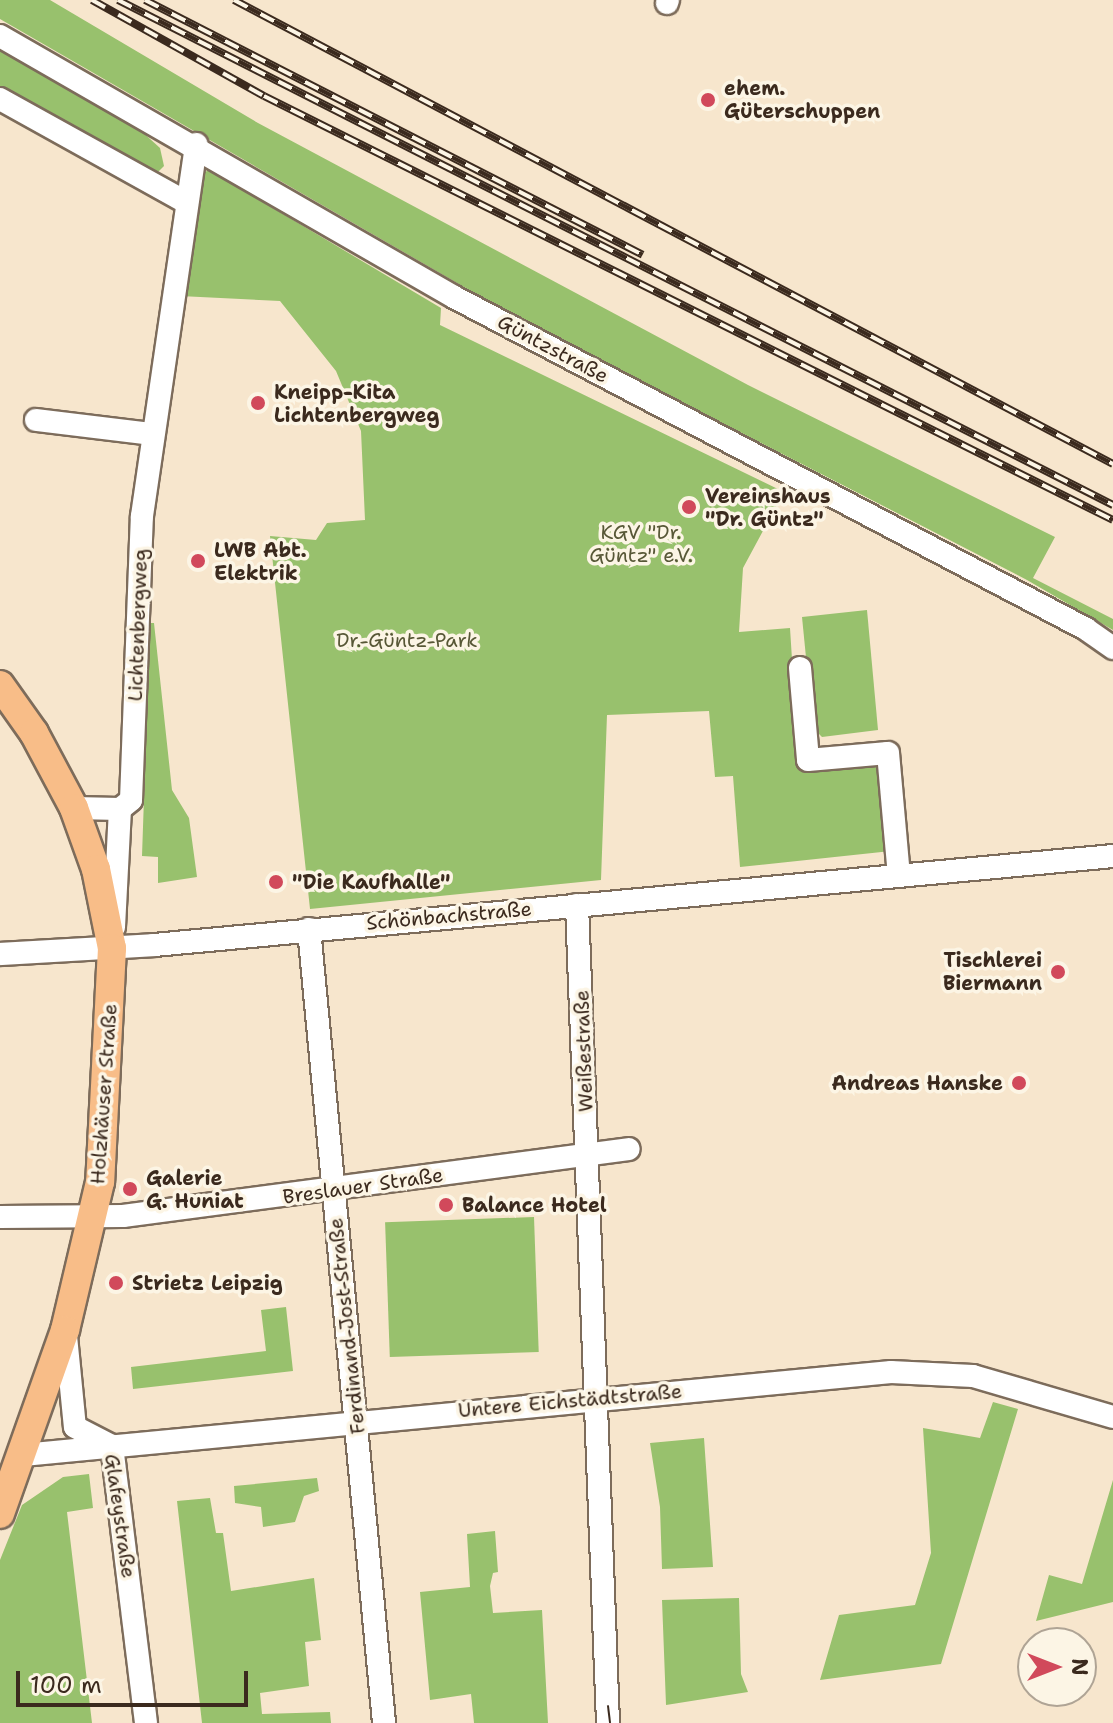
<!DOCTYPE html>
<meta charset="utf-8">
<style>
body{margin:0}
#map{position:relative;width:1113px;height:1723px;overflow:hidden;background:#f7e6cd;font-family:"Shantell Sans",sans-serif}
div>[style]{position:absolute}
.green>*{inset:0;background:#98c16d;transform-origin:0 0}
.roads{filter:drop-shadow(2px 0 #7d6c5b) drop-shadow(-2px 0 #7d6c5b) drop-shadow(0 2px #7d6c5b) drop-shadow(0 -2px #7d6c5b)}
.minor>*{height:22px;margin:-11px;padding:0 11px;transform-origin:11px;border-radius:11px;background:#fff}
.major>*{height:28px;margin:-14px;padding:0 14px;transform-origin:14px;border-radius:14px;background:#f8bd88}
.tram>*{height:2px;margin:-1px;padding:0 1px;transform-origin:1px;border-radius:1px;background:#3b2a1e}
.rail>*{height:8px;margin-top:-4px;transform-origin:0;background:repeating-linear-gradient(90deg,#fcf5e5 0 15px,#3b2a1e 0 30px);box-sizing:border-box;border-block:2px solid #3b2a1e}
.dots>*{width:22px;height:22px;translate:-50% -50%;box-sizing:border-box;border:4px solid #fcf5e5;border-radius:50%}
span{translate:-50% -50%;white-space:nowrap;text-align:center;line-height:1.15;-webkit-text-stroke:7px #fcf5e5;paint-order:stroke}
.poi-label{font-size:20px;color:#3b2a1e;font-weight:700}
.left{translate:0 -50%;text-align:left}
.right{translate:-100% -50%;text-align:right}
.street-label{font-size:20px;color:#3b2a1e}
.park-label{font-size:20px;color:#575736}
.north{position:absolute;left:1017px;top:1627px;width:80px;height:80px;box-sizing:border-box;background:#fcf5e5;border:2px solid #afa495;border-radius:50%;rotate:90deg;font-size:22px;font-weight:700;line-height:32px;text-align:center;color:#3b2a1e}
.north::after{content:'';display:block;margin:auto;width:28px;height:36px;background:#d1495b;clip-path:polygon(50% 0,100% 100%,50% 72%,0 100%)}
.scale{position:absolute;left:16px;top:1671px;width:232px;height:36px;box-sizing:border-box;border:4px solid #3b2a1e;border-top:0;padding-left:10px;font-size:24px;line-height:28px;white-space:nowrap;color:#3b2a1e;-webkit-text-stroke:6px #fcf5e5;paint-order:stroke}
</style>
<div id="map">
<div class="green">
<i style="clip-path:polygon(0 0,50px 0,258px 123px,748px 385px,1055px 537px,1033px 578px,1113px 619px,1113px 630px,1027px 580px,509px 313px,0 19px)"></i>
<i style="clip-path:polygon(0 48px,138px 128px,160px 148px,164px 166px,156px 174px,0 90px)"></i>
<i style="clip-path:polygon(209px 170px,441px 308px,440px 325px,784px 492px,743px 568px,739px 632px,790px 628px,799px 769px,885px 761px,891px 851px,740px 867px,733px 776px,715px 777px,709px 711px,607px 715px,601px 880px,310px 909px,270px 536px,316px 540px,327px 523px,365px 520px,361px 431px,336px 371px,280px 301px,180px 296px,199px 175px)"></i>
<i style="clip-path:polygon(867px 610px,878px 730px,822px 737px,813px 728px,802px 617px)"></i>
<i style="clip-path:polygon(150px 623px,154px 623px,172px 790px,189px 818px,197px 877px,158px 883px,158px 857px,142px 856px)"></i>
<i style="left:534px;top:1217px;width:135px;height:149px;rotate:88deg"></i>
<i style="clip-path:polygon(286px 1307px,293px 1371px,133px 1389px,131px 1367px,266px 1351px,261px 1310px)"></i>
<i style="clip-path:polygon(993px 1402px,1018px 1409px,941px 1664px,820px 1680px,839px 1615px,915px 1605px,931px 1553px,923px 1428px,980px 1438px)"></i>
<i style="clip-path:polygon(704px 1438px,713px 1567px,662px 1569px,660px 1507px,650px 1443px)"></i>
<i style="clip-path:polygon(89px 1474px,93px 1508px,67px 1512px,92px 1723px,0 1723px,0 1560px,22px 1505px,63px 1477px)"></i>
<i style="clip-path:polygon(317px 1478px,319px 1491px,304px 1496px,295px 1522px,263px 1527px,261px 1507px,235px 1503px,234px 1486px)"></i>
<i style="clip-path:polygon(1113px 1480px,1113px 1602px,1036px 1621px,1049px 1575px,1082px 1584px)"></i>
<i style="clip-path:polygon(210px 1498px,216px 1533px,223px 1533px,231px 1591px,314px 1578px,321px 1640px,305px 1642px,309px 1686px,260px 1693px,262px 1714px,330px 1712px,331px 1723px,202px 1723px,177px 1501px)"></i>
<i style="clip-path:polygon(495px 1531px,498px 1572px,493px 1573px,490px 1586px,493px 1613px,542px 1610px,548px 1723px,474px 1723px,471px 1694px,430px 1700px,420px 1592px,470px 1587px,467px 1534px)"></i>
<i style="clip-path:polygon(739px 1598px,741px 1674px,748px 1692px,666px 1705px,662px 1600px)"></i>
</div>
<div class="roads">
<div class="minor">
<i style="left:667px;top:3px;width:3px;rotate:-72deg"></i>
<i style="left:0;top:36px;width:524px;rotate:29.89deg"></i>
<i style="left:454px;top:297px;width:714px;rotate:27.71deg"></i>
<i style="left:1086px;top:629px;width:33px;rotate:35deg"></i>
<i style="left:0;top:99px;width:213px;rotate:29deg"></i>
<i style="left:36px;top:420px;width:117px;rotate:6.9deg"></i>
<i style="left:800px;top:668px;width:92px;rotate:85deg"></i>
<i style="left:808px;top:760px;width:80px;rotate:-5deg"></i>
<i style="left:888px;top:753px;width:123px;rotate:84.9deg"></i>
<i style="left:74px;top:808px;width:46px;rotate:1.2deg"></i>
<i style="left:120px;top:809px;width:14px;rotate:-39deg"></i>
<i style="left:131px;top:800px;width:284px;rotate:-87.8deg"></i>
<i style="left:142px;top:516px;width:376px;rotate:-81.7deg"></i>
<i style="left:577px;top:905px;width:819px;rotate:87.83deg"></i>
<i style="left:114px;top:927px;width:118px;rotate:-87.1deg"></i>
<i style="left:309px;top:929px;width:798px;rotate:84.6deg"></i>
<i style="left:0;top:954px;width:154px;rotate:-3.3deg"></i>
<i style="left:154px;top:945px;width:963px;rotate:-5.3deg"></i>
<i style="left:0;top:1217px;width:123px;rotate:-0.5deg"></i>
<i style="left:123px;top:1216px;width:510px;rotate:-7.54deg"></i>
<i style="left:66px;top:1336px;width:91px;rotate:84.4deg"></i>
<i style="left:75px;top:1427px;width:42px;rotate:27.2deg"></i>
<i style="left:112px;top:1446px;width:279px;rotate:83deg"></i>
<i style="left:23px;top:1455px;width:872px;rotate:-5.46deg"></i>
<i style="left:891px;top:1372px;width:82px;rotate:2.8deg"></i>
<i style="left:973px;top:1376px;width:146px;rotate:16.3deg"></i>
</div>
<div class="major">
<i style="left:0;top:685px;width:59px;rotate:54.7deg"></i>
<i style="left:34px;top:733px;width:85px;rotate:61.9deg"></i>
<i style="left:74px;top:808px;width:65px;rotate:70.2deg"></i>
<i style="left:96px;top:869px;width:81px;rotate:78.6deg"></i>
<i style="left:112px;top:948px;width:234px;rotate:92.9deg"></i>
<i style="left:100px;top:1182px;width:152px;rotate:103.3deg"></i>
<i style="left:65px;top:1330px;width:195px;rotate:109.5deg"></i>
</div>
</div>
<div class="tram">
<i style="left:608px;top:1706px;width:17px;rotate:83deg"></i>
</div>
<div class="rail">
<i style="left:92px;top:0;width:197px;rotate:29.2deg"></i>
<i style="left:264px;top:96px;width:949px;rotate:26.54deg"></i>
<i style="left:118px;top:0;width:1116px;rotate:26.91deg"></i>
<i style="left:145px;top:0;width:559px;rotate:27.11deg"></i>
<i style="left:234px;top:0;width:994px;rotate:27.83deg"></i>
</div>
<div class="dots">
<i style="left:708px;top:100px;background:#d1495b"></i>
<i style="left:258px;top:403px;background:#d1495b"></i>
<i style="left:689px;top:507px;background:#d1495b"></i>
<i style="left:198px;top:561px;background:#d1495b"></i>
<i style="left:276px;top:882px;background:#d1495b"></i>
<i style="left:1058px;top:972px;background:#d1495b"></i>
<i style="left:1019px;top:1083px;background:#d1495b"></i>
<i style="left:130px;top:1189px;background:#d1495b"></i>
<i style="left:446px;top:1205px;background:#d1495b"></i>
<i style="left:116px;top:1283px;background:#d1495b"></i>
</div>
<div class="poi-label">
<span class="left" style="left:724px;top:100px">ehem.<br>Güterschuppen</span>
<span class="left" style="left:274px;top:404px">Kneipp-Kita<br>Lichtenbergweg</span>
<span class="left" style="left:705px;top:508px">Vereinshaus<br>"Dr. Güntz"</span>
<span class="left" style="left:214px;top:562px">LWB Abt.<br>Elektrik</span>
<span class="left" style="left:292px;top:882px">"Die Kaufhalle"</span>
<span class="right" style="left:1042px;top:972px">Tischlerei<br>Biermann</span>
<span class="right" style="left:1003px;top:1083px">Andreas Hanske</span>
<span class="left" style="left:146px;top:1190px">Galerie<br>G. Huniat</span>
<span class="left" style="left:462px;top:1205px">Balance Hotel</span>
<span class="left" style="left:132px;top:1283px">Strietz Leipzig</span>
</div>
<div class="street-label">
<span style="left:553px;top:349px;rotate:28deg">Güntzstraße</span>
<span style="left:138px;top:625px;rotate:-88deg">Lichtenbergweg</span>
<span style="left:449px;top:916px;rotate:-5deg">Schönbachstraße</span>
<span style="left:584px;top:1051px;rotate:-92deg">Weißestraße</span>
<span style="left:104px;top:1094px;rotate:-86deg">Holzhäuser Straße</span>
<span style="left:363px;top:1186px;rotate:-8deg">Breslauer Straße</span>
<span style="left:347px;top:1326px;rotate:-96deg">Ferdinand-Jost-Straße</span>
<span style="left:570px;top:1401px;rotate:-5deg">Untere Eichstädtstraße</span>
<span style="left:120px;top:1516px;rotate:82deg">Glafeystraße</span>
</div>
<div class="park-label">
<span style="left:641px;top:544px">KGV "Dr.<br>Güntz" e.V.</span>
<span style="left:407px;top:640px">Dr.-Güntz-Park</span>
</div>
<div class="north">N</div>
<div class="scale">100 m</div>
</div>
